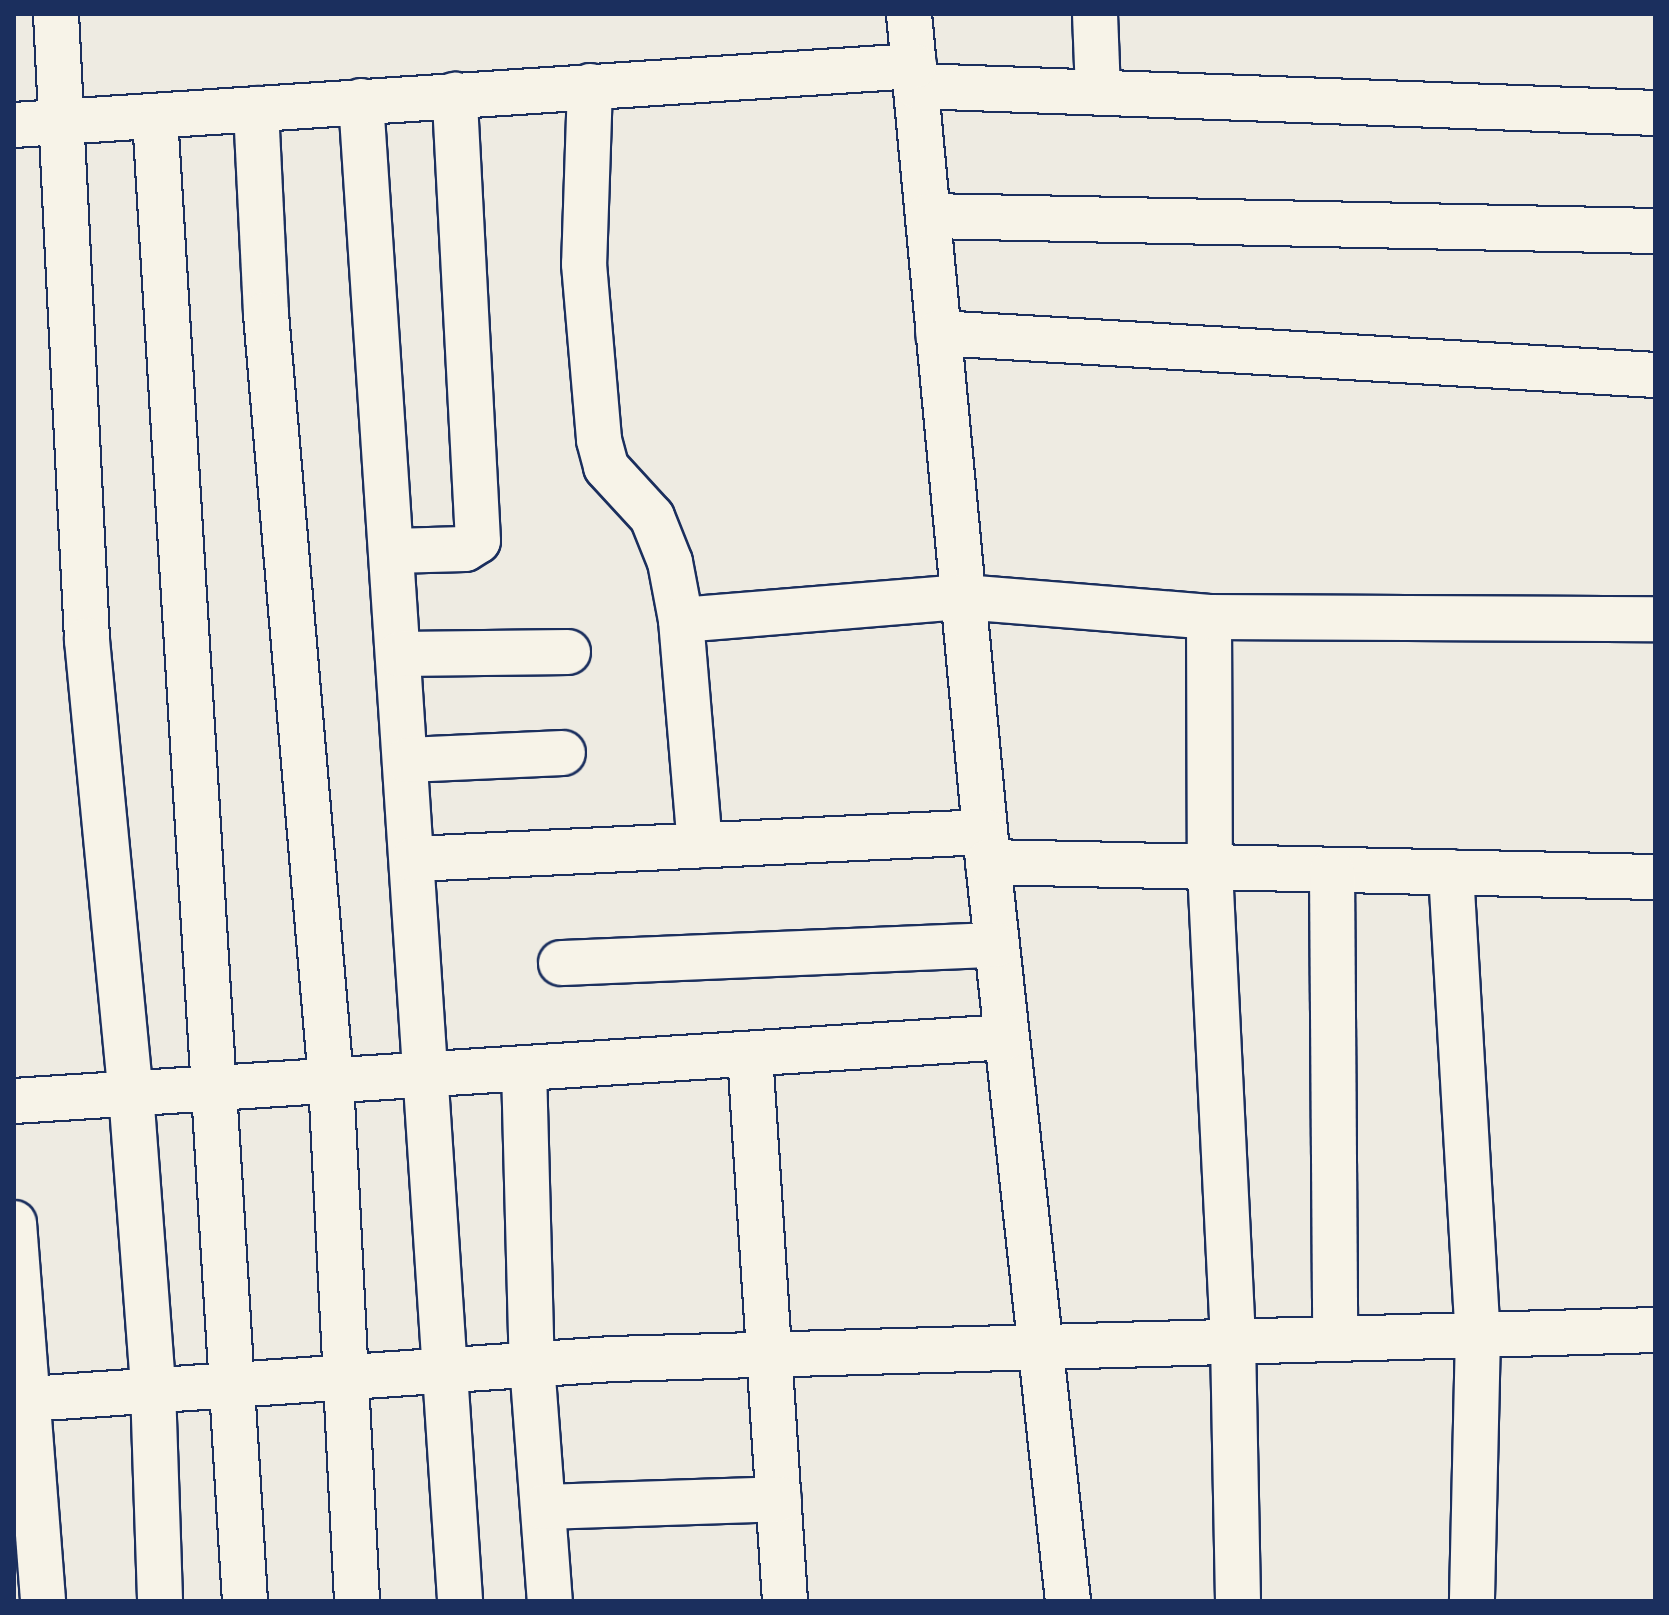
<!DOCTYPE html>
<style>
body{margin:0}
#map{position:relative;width:1669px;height:1615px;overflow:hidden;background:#eeebe2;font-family:Mynerve,sans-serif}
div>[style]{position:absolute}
.roads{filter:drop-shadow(2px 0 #1b2f5e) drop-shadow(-2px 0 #1b2f5e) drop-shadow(0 2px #1b2f5e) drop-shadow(0 -2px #1b2f5e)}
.minor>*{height:44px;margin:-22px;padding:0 22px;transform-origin:22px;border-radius:22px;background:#f7f3e8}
span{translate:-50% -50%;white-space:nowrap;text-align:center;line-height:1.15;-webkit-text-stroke:6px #f7f3e8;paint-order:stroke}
.frame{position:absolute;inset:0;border:16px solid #1b2f5e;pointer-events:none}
</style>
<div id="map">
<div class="roads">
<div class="minor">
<i style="left:56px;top:14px;width:627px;rotate:87.16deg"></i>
<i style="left:87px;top:640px;width:455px;rotate:84.5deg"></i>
<i style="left:131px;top:1093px;width:296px;rotate:85.7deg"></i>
<i style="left:153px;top:1388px;width:213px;rotate:88.1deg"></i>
<i style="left:909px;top:14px;width:852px;rotate:84.68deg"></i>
<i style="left:988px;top:862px;width:743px;rotate:83.82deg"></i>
<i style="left:1095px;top:14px;width:78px;rotate:87.8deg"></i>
<i style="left:590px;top:86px;width:178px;rotate:91.9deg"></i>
<i style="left:584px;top:264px;width:177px;rotate:85.1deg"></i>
<i style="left:599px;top:440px;width:28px;rotate:75deg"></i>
<i style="left:606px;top:467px;width:68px;rotate:47.4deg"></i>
<i style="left:652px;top:517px;width:48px;rotate:68.2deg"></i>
<i style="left:670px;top:562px;width:59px;rotate:79.3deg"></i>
<i style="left:681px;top:620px;width:226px;rotate:85.2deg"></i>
<i style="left:916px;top:86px;width:739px;rotate:2.09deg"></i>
<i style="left:361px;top:101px;width:1503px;rotate:86.22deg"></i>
<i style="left:256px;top:109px;width:205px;rotate:87.2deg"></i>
<i style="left:266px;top:314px;width:769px;rotate:85.15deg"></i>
<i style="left:331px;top:1080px;width:522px;rotate:87.14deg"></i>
<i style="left:155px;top:117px;width:1487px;rotate:86.53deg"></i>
<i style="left:14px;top:125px;width:902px;rotate:-3.75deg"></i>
<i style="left:928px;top:216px;width:727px;rotate:1.18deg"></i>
<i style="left:938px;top:333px;width:718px;rotate:3.35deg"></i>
<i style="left:392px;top:551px;width:73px;rotate:-1.6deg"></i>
<i style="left:465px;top:549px;width:15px;rotate:-32deg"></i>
<i style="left:478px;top:541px;width:447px;rotate:-93deg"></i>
<i style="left:1209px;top:617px;width:252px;rotate:89.8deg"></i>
<i style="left:1210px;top:869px;width:472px;rotate:87.2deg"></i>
<i style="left:1233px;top:1340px;width:261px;rotate:88.9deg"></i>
<i style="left:681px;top:620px;width:283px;rotate:-4.7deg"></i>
<i style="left:963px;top:597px;width:247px;rotate:4.6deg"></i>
<i style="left:1209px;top:617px;width:446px;rotate:0.3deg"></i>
<i style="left:400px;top:654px;width:168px;rotate:-0.7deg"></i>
<i style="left:407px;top:760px;width:156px;rotate:-2.6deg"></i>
<i style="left:414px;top:859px;width:572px;rotate:-2.71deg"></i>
<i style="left:988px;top:862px;width:667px;rotate:1.29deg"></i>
<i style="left:1332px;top:871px;width:467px;rotate:89.6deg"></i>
<i style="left:1451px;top:872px;width:463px;rotate:86.7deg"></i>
<i style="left:1478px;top:1334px;width:267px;rotate:91.3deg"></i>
<i style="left:561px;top:963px;width:435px;rotate:-2.4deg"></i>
<i style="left:750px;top:1054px;width:548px;rotate:86.34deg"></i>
<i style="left:524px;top:1068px;width:296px;rotate:88.5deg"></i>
<i style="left:532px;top:1364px;width:238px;rotate:85.7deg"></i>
<i style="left:14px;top:1101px;width:994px;rotate:-3.69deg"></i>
<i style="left:14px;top:1223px;width:379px;rotate:85.6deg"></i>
<i style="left:14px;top:1400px;width:599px;rotate:-3.92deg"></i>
<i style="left:612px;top:1359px;width:1043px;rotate:-1.59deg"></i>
<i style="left:543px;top:1507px;width:236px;rotate:-1.9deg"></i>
</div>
</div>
<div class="frame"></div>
</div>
